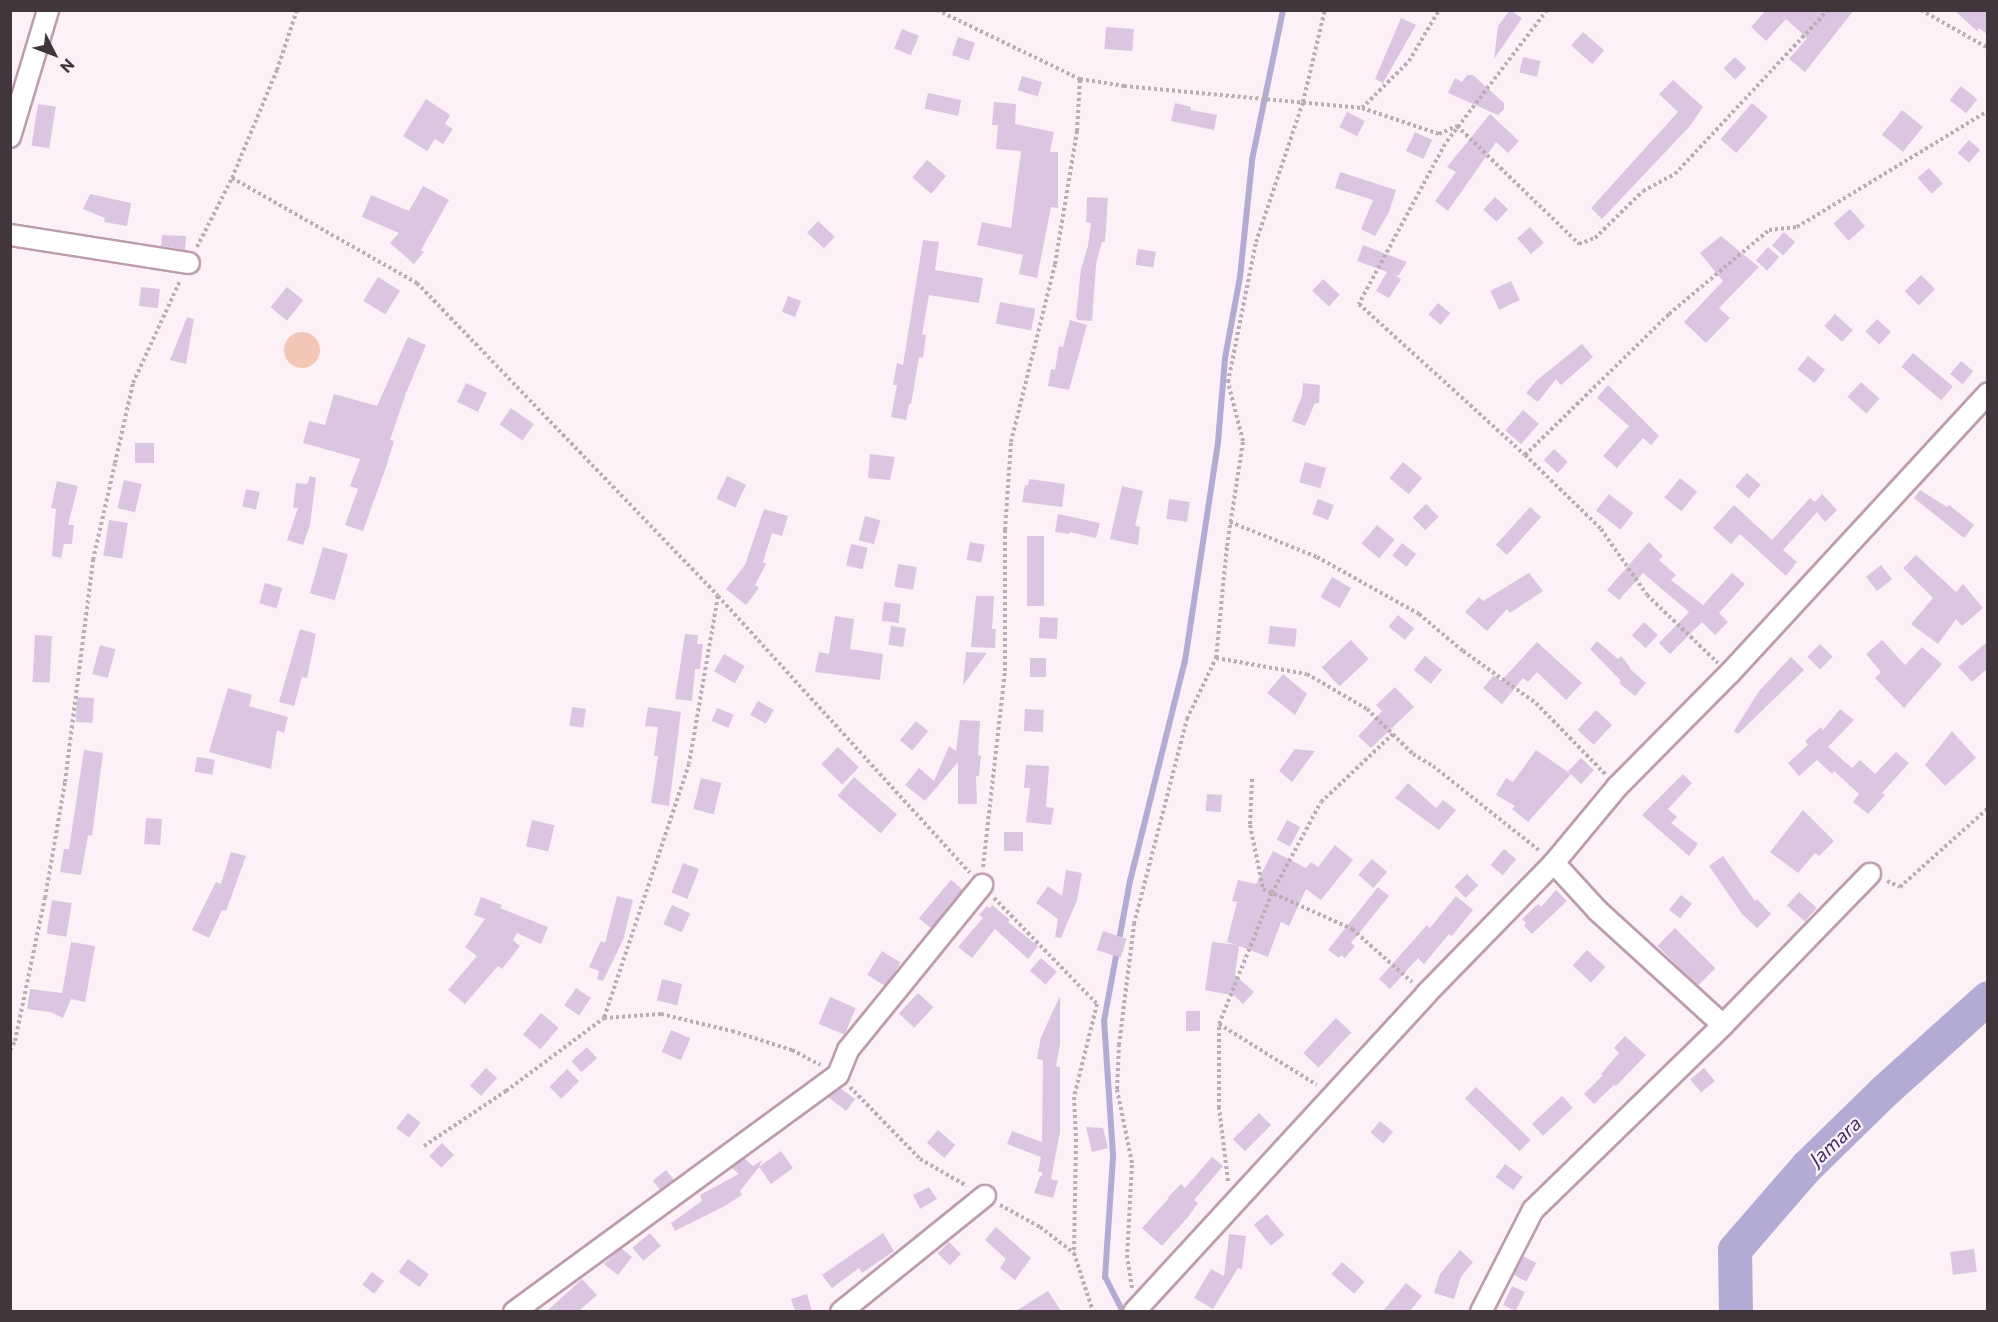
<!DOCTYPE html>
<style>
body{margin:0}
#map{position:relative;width:1998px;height:1322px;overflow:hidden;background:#fef0f7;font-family:Commissioner,sans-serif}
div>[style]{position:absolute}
.green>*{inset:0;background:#f4c6b6}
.round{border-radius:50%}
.stream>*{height:6px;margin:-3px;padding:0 3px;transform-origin:3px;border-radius:3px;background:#b3abd4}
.river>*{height:34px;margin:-17px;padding:0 17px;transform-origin:17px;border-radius:17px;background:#b3abd4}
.building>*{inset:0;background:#dbc5e0;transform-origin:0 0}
.path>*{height:4px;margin-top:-2px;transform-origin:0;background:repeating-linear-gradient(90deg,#baadb4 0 3px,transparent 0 6px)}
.roads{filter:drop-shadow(2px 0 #bd9cad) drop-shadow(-2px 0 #bd9cad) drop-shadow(0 2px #bd9cad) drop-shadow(0 -2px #bd9cad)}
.street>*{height:20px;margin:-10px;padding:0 10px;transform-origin:10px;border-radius:10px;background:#fff}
span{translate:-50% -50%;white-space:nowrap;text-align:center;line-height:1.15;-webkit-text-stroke:4.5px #fef0f7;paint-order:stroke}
.water-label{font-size:20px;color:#3e3165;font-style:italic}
.frame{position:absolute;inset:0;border:12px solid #42353c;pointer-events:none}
.north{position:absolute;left:24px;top:24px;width:60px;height:60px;-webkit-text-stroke:4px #fef0f7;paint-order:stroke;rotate:132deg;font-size:16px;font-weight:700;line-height:24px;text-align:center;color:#42353c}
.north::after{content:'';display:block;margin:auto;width:21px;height:27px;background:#42353c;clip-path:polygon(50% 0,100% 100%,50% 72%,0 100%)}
</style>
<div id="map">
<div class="green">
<i class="round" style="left:284px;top:332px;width:36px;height:36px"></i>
</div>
<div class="stream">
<i style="left:1123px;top:1312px;width:39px;rotate:-117deg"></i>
<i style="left:1105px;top:1277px;width:122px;rotate:-86.2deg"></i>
<i style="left:1113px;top:1155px;width:134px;rotate:-93.8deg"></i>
<i style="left:1104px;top:1021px;width:142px;rotate:-79.5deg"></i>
<i style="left:1130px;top:881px;width:227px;rotate:-76deg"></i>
<i style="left:1185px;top:661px;width:221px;rotate:-81.4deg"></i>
<i style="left:1218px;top:442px;width:84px;rotate:-85.2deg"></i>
<i style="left:1225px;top:358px;width:82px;rotate:-79.5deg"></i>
<i style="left:1240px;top:277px;width:118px;rotate:-84.1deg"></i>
<i style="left:1252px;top:160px;width:153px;rotate:-78.3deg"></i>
</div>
<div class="river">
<i style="left:1736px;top:1312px;width:62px;rotate:-90.9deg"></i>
<i style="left:1735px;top:1250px;width:110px;rotate:-49.1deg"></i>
<i style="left:1807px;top:1167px;width:110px;rotate:-44.3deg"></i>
<i style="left:1886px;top:1090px;width:137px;rotate:-42deg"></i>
</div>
<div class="building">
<i style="clip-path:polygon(1510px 10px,1522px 18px,1494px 59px,1498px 26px)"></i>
<i style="clip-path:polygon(1766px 10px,1854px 10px,1805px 72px,1789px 59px,1807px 38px,1786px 19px,1766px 41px,1751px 27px)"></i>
<i style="clip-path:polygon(1954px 10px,1988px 10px,1988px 35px,1979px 28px,1977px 31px)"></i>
<i style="clip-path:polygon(1401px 18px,1416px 25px,1383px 83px,1375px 79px)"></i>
<i style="left:1106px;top:27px;width:28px;height:22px;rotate:4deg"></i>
<i style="left:902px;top:29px;width:18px;height:21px;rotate:22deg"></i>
<i style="left:1583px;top:32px;width:28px;height:18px;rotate:41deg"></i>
<i style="left:958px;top:37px;width:18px;height:19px;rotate:19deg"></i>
<i style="left:1523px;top:57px;width:18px;height:16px;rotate:13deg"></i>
<i style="left:1735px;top:57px;width:16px;height:16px;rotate:45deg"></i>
<i style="clip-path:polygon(1467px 75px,1473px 75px,1504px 103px,1504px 109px,1498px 115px,1448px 93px,1455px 78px,1462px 82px)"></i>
<i style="left:1022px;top:76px;width:21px;height:15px;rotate:17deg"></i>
<i style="clip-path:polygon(1673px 80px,1703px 107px,1689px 127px,1602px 219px,1591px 208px,1678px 112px,1659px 94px)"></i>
<i style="left:1961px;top:86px;width:21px;height:18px;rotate:39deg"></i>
<i style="left:928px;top:93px;width:34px;height:16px;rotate:12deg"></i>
<i style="clip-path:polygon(426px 99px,450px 115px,445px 124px,453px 129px,443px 144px,435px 139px,427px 151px,403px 136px)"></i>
<i style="clip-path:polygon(994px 102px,1016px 104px,1015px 124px,1054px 132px,1050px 152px,1058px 152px,1058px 208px,1051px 207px,1037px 278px,1019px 274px,1023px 255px,977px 245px,982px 222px,1011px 228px,1021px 151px,996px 149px,998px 125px,992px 125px)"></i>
<i style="clip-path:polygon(1175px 103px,1191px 107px,1191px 110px,1217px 115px,1214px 130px,1171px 121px)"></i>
<i style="left:1752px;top:103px;width:21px;height:48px;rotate:41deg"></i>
<i style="left:38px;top:104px;width:18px;height:42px;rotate:9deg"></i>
<i style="left:1902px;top:110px;width:27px;height:32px;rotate:39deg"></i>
<i style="left:1347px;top:112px;width:20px;height:17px;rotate:27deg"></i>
<i style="clip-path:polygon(1490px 114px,1519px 141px,1508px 153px,1496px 142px,1448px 211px,1435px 201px,1456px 172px,1447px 167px)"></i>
<i style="left:1415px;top:132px;width:19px;height:21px;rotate:25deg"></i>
<i style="left:1969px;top:140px;width:15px;height:17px;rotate:42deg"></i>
<i style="left:927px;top:160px;width:25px;height:23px;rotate:40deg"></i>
<i style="left:1929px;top:168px;width:21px;height:15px;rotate:49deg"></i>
<i style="clip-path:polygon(1340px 172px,1396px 190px,1389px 212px,1375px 236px,1361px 229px,1373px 200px,1335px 188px)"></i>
<i style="clip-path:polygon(423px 186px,449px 200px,421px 250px,424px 252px,414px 264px,390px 243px,399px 233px,362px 217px,371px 195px,409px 211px)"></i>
<i style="clip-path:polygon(90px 194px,131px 203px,127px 226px,104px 222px,105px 218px,83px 209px)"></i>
<i style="clip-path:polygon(1087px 197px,1108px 198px,1105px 242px,1102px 242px,1096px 264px,1092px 321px,1078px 320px,1076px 317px,1081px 269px,1088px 246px,1091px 223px,1086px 222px)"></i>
<i style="left:1495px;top:197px;width:18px;height:17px;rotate:43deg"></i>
<i style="left:1850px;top:209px;width:23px;height:22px;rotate:49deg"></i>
<i style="left:818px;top:221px;width:23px;height:16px;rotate:43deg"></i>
<i style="left:1530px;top:227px;width:21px;height:17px;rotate:49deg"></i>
<i style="left:1784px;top:232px;width:15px;height:18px;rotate:42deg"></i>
<i style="clip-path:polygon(162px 235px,186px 236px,185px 250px,161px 246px)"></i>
<i style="clip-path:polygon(1721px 236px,1759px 267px,1719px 308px,1730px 318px,1706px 343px,1684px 322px,1723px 281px,1700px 253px)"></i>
<i style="clip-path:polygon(923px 240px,939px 242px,935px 270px,983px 278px,979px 303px,929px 295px,922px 334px,926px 335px,923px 358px,919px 357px,911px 404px,909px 404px,906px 420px,891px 417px,897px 385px,893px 385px,897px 363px,903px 365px)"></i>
<i style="clip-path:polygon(1363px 245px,1407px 262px,1398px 276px,1391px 273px,1401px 279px,1389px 298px,1376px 291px,1387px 272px,1357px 261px)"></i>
<i style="left:1768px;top:247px;width:15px;height:18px;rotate:42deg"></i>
<i style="left:1138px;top:249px;width:18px;height:16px;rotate:9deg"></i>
<i style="left:1921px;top:275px;width:20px;height:23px;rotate:45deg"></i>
<i style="left:378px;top:277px;width:26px;height:28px;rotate:32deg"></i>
<i style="left:1323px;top:279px;width:23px;height:16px;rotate:43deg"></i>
<i style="left:1511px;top:281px;width:21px;height:23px;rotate:65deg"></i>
<i style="left:141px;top:287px;width:19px;height:19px;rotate:6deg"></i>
<i style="left:287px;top:287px;width:21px;height:26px;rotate:39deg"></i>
<i style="left:788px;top:296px;width:14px;height:17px;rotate:21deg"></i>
<i style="left:1000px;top:302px;width:36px;height:22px;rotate:11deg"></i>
<i style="left:1438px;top:303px;width:16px;height:15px;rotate:40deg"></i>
<i style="left:1835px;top:314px;width:24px;height:16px;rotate:42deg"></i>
<i style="clip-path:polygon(187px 317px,194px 319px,186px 364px,170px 360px)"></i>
<i style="left:1877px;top:319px;width:19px;height:17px;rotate:43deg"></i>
<i style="clip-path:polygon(1070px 320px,1087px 325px,1069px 390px,1048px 386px,1051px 369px,1055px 370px,1059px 346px,1063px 347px)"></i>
<i style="clip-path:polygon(408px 337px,426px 345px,406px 393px,390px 440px,394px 441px,386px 467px,363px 531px,345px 525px,358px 489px,350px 486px,360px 459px,303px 443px,309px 421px,325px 425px,334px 394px,377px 406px)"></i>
<i style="clip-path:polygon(1582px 344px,1593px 357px,1561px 385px,1556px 379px,1538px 402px,1526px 393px,1536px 381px)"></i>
<i style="left:1913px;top:353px;width:52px;height:18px;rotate:40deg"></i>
<i style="left:1808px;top:356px;width:22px;height:17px;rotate:39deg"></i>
<i style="left:1961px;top:361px;width:16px;height:17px;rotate:40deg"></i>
<i style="left:1861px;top:382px;width:25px;height:20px;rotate:42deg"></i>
<i style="left:466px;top:383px;width:23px;height:21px;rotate:25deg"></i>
<i style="clip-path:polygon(1303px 383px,1320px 385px,1319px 403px,1315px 403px,1305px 426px,1292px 421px,1302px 396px)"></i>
<i style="clip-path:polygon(1608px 385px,1659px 436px,1651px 445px,1643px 438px,1617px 468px,1603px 456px,1629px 426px,1597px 398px)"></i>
<i style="left:511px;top:408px;width:28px;height:20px;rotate:35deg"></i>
<i style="left:1523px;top:410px;width:21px;height:27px;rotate:41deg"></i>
<i style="left:135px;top:443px;width:19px;height:20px"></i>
<i style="left:1554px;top:449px;width:19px;height:15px;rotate:43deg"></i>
<i style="clip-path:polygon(870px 454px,895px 457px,890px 480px,868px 478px)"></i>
<i style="left:1305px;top:462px;width:22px;height:21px;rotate:16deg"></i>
<i style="left:1403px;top:462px;width:25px;height:21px;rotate:40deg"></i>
<i style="left:1747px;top:473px;width:18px;height:18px;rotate:41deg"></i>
<i style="clip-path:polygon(310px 476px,316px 478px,310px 525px,303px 545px,287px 540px,298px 508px,293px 508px,296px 483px,307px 484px)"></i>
<i style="left:727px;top:476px;width:21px;height:25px;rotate:25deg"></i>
<i style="left:1680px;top:478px;width:22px;height:25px;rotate:39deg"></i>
<i style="clip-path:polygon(1029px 479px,1065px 484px,1062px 507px,1022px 502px,1025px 485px,1028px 485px)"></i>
<i style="left:124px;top:480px;width:18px;height:29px;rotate:13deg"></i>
<i style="clip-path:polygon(57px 481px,78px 486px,68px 525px,74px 525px,72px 544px,64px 544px,61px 558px,52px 556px,56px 509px,51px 508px)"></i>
<i style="clip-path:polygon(1122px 486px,1143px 491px,1135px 526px,1140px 527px,1138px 545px,1110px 539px)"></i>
<i style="left:246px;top:489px;width:14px;height:18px;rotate:12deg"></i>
<i style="clip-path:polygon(1920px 490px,1947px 507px,1949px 505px,1974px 525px,1964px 538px,1914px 498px)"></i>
<i style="left:1609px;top:494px;width:31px;height:21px;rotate:38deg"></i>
<i style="clip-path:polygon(1822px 494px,1837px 510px,1825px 522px,1817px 512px,1783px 550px,1797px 562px,1786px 576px,1740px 534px,1731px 544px,1713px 528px,1734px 505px,1772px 540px,1810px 498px,1815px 502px)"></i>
<i style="left:1169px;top:499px;width:21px;height:20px;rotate:8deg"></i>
<i style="left:1318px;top:499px;width:17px;height:16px;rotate:21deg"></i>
<i style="left:1426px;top:504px;width:18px;height:19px;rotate:45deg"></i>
<i style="left:1530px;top:507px;width:15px;height:51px;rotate:42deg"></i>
<i style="clip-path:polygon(764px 509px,788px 516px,782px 536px,772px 533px,763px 562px,766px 564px,755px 585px,759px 588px,746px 605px,726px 589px,745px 565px)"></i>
<i style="clip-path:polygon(1058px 514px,1100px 523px,1096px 538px,1070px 532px,1069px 534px,1055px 532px)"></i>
<i style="left:865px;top:516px;width:16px;height:25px;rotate:15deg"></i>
<i style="left:109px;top:520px;width:19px;height:36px;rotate:9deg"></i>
<i style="left:1377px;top:525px;width:23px;height:24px;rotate:40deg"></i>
<i style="left:1027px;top:536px;width:17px;height:70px"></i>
<i style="left:970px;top:542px;width:15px;height:18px;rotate:11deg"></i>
<i style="clip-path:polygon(1649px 542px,1663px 556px,1659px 560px,1676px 575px,1671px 580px,1703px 605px,1732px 573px,1745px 584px,1719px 613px,1728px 622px,1715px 635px,1702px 622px,1670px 654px,1659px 643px,1689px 612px,1643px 573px,1619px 600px,1607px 590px)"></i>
<i style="left:1402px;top:543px;width:18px;height:16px;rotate:38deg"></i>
<i style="left:851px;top:544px;width:17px;height:22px;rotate:13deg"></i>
<i style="left:323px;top:547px;width:26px;height:48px;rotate:16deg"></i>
<i style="clip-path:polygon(1916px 555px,1956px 592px,1963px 584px,1983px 608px,1962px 626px,1956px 619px,1938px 644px,1911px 624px,1933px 598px,1903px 568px)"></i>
<i style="left:898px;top:564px;width:19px;height:23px;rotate:9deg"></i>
<i style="left:1881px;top:565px;width:18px;height:19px;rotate:52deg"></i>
<i style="clip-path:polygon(1529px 573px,1543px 591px,1510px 613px,1507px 609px,1487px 631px,1465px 612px,1479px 597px,1483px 601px)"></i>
<i style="left:1332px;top:577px;width:22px;height:23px;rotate:30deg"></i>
<i style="left:265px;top:583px;width:18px;height:21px;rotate:16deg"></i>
<i style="clip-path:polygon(976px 596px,994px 596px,992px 629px,996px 629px,995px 648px,971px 647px)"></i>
<i style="left:884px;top:602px;width:17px;height:19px;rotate:7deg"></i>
<i style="left:1398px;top:615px;width:21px;height:15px;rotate:39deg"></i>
<i style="clip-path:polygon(835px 616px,854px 619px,850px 649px,883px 654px,880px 680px,815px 672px,819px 652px,829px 654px)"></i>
<i style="left:1040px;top:617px;width:18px;height:21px;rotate:3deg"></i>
<i style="left:1644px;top:622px;width:19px;height:18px;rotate:43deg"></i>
<i style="left:891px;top:626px;width:15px;height:19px;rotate:8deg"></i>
<i style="left:1270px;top:626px;width:27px;height:18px;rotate:6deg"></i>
<i style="clip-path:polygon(300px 629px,316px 634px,307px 678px,302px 677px,294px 706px,279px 702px)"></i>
<i style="clip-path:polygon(685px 634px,698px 635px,697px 644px,703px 644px,700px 669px,695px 669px,692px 701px,675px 699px)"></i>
<i style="left:35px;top:635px;width:17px;height:47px;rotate:3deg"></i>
<i style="left:1351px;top:640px;width:26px;height:40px;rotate:47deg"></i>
<i style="clip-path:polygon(1882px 640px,1905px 665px,1922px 647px,1942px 664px,1904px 708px,1875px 678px,1881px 672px,1866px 654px)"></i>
<i style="clip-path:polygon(1597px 641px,1618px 659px,1621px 656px,1630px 667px,1629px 668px,1646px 683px,1635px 696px,1619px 683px,1621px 681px,1590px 649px)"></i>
<i style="clip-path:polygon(1988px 641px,1988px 668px,1972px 682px,1958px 667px)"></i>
<i style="clip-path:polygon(1537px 642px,1582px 683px,1566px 700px,1537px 672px,1528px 682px,1523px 678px,1502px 704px,1483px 688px,1494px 675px,1501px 681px)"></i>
<i style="left:1820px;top:644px;width:18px;height:18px;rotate:45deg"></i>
<i style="left:100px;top:645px;width:16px;height:30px;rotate:15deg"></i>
<i style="clip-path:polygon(966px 652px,987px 653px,963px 685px)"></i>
<i style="left:724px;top:654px;width:24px;height:20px;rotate:30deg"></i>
<i style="left:1425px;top:656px;width:22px;height:18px;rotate:39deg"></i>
<i style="clip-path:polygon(1791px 657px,1804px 670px,1738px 734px,1734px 731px,1759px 691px)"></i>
<i style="left:1030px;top:658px;width:16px;height:19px"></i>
<i style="clip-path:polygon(1283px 674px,1307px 694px,1295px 715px,1267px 693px)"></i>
<i style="clip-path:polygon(1395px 687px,1414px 707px,1371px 748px,1358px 736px,1382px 711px,1376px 705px)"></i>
<i style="clip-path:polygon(228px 688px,252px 695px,249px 706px,288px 717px,284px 733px,277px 730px,271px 769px,209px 752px)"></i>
<i style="left:77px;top:697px;width:17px;height:25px;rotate:3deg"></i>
<i style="left:758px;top:701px;width:18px;height:16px;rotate:29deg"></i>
<i style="left:572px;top:707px;width:14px;height:19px;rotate:8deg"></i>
<i style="clip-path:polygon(648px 707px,681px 712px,669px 806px,651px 803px,658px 756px,654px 756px,658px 727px,645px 726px)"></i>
<i style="left:717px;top:708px;width:18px;height:14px;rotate:22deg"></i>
<i style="left:1025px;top:709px;width:19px;height:22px;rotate:3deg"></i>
<i style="clip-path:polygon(1840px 709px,1854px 720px,1828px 747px,1852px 768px,1860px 760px,1875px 774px,1896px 752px,1909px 763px,1882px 793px,1885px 795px,1868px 814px,1853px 802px,1859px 794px,1834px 771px,1832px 774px,1817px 760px,1799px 776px,1788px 763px,1808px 745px,1805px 741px,1821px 727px,1823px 730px)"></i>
<i style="left:1596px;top:710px;width:22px;height:27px;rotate:43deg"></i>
<i style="clip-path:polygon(960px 720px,980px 721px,978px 755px,981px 756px,979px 776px,976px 776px,977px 804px,958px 804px,958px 762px,925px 801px,905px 785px,919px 768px,934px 781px,949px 746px,956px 751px)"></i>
<i style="left:916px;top:721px;width:16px;height:25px;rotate:40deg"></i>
<i style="clip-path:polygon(1952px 731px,1976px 758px,1945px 786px,1925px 765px)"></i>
<i style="left:838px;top:747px;width:29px;height:24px;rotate:44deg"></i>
<i style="clip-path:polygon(1295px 749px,1315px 751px,1292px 782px,1279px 771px)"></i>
<i style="clip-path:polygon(84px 750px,103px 753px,92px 836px,88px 835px,81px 875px,60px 872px,64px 849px,69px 849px)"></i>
<i style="clip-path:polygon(1536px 750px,1571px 774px,1568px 771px,1581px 758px,1594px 770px,1581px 784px,1571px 774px,1528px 822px,1512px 809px,1515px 806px,1496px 795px,1506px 778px,1513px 782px)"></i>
<i style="left:197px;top:757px;width:18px;height:15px;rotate:9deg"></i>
<i style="clip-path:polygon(1026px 765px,1049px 766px,1046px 807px,1054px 808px,1051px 825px,1026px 822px,1030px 788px,1024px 788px)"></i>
<i style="clip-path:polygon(1683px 774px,1692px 783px,1668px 809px,1677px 817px,1671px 823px,1698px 844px,1689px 856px,1642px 815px)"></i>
<i style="left:854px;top:777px;width:57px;height:25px;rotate:41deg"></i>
<i style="left:701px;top:778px;width:21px;height:32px;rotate:14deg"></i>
<i style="clip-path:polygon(1408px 783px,1436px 808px,1443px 800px,1456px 810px,1439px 830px,1395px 798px)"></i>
<i style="left:1207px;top:794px;width:15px;height:17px;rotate:4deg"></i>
<i style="clip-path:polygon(1803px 810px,1834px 841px,1819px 856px,1815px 853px,1798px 873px,1770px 852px)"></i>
<i style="left:146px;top:818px;width:16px;height:26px;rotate:4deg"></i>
<i style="left:532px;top:820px;width:23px;height:27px;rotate:13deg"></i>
<i style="left:1287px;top:820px;width:15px;height:22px;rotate:28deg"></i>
<i style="left:1023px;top:832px;width:19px;height:19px;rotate:90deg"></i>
<i style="clip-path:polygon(1335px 845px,1353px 860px,1321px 900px,1306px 889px,1289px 926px,1281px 922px,1268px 957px,1239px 946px,1235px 975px,1254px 992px,1243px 1004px,1235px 996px,1205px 990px,1212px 942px,1237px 945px,1227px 942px,1237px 902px,1232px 901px,1238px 880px,1256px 884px,1273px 851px,1306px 868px,1311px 862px,1318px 867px)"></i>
<i style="left:1504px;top:849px;width:16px;height:21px;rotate:40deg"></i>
<i style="clip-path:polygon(231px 852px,246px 856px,226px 911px,222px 910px,209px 938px,192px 930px,216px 882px,221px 884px)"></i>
<i style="clip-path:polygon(1723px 856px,1755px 901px,1757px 899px,1771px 914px,1757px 928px,1742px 914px,1709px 866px)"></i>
<i style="left:1372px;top:859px;width:20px;height:21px;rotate:41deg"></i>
<i style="left:683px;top:863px;width:17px;height:32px;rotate:21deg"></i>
<i style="clip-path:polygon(1066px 870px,1082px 873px,1077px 900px,1061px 938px,1055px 937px,1058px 919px,1036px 903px,1048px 886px,1062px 896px)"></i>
<i style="left:1467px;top:874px;width:16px;height:18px;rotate:45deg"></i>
<i style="left:951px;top:880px;width:16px;height:50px;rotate:40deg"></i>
<i style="clip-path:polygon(1378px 887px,1389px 896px,1351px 943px,1355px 946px,1345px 958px,1341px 955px,1339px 958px,1328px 950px)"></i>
<i style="clip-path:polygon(1556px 890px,1567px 901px,1532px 934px,1524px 926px,1526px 923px,1522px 919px,1538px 904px,1541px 907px)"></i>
<i style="left:1799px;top:892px;width:24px;height:18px;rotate:42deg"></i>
<i style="left:1681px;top:895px;width:14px;height:19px;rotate:39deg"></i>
<i style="clip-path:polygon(617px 896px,633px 900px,623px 940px,603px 981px,597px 979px,599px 971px,589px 967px,601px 941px,605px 943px)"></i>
<i style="clip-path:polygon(1456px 896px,1473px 910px,1452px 936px,1449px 934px,1424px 964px,1418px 958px,1390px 989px,1379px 979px,1427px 925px,1430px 928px)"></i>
<i style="clip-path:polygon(481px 897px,502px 905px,500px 908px,548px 927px,541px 944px,517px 933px,513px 940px,520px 946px,502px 969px,498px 966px,465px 1004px,448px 990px,477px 956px,465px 947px,485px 919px,474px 915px)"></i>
<i style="left:52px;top:900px;width:20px;height:34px;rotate:9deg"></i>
<i style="left:672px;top:905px;width:20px;height:21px;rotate:24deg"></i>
<i style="clip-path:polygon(992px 905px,1010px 920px,1008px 922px,1038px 946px,1028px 959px,995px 929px,972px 958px,958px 947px,983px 918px,979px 915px,987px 906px,990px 908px)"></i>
<i style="left:1675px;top:928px;width:57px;height:25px;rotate:45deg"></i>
<i style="left:1103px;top:931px;width:25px;height:20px;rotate:18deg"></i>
<i style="clip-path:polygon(71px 942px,95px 946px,85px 1002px,71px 999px,63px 1018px,50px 1012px,27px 1009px,30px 989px,62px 993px)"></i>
<i style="left:1587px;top:950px;width:25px;height:21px;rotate:43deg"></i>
<i style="left:882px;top:951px;width:22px;height:28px;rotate:32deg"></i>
<i style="left:1041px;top:958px;width:21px;height:17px;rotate:41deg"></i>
<i style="left:662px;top:979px;width:21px;height:22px;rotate:14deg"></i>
<i style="left:576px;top:988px;width:18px;height:21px;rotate:34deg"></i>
<i style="left:918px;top:993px;width:21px;height:28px;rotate:43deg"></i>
<i style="clip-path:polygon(1060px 996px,1060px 1044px,1056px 1066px,1060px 1067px,1060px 1132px,1051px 1179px,1058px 1181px,1053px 1198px,1034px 1193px,1040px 1176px,1042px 1176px,1042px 1172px,1038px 1172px,1041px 1157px,1007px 1144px,1012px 1131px,1042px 1142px,1043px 1060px,1037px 1059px,1041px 1037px)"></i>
<i style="left:830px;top:997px;width:28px;height:29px;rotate:23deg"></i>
<i style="left:1186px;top:1011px;width:14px;height:20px"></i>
<i style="left:541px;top:1013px;width:23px;height:28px;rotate:40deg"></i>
<i style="left:1336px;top:1018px;width:21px;height:48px;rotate:43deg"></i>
<i style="left:671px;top:1030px;width:21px;height:24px;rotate:23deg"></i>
<i style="clip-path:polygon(1625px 1036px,1646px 1055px,1616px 1086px,1614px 1085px,1594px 1104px,1584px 1094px,1603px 1075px,1601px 1074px,1619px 1053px,1614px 1048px)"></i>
<i style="left:587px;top:1047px;width:15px;height:21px;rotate:48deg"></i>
<i style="left:486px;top:1068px;width:15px;height:24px;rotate:42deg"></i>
<i style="left:1704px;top:1068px;width:17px;height:18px;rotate:50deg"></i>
<i style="left:567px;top:1069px;width:17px;height:25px;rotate:45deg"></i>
<i style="left:1476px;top:1087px;width:76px;height:16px;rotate:44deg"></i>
<i style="clip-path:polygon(840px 1088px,855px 1099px,846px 1111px,828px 1097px)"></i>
<i style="left:1562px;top:1096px;width:16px;height:41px;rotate:47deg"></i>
<i style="left:408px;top:1113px;width:16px;height:19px;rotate:38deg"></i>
<i style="left:1259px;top:1113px;width:17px;height:37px;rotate:45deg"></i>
<i style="left:1380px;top:1121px;width:17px;height:15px;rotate:40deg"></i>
<i style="clip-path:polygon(1086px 1127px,1103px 1128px,1108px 1148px,1092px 1152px)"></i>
<i style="left:938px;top:1130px;width:23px;height:17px;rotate:41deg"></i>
<i style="left:442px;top:1143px;width:17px;height:18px;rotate:45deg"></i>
<i style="clip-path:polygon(781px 1151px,793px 1168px,771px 1184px,759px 1167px,740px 1191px,742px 1195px,723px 1207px,675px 1231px,671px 1223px,702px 1201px,700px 1195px,739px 1174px,732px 1168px,744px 1158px,753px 1166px,762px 1160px,759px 1167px)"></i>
<i style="clip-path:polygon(1212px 1157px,1223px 1166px,1194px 1200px,1198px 1203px,1188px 1217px,1162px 1246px,1142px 1228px,1169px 1198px,1168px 1197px,1181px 1184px,1185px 1188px)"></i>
<i style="left:1505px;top:1164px;width:22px;height:16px;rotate:36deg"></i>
<i style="left:666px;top:1170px;width:13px;height:17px;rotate:51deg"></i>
<i style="clip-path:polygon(929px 1187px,937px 1199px,920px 1209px,913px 1195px)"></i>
<i style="left:1267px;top:1214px;width:27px;height:17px;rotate:51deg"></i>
<i style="clip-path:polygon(996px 1227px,1031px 1258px,1015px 1280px,1000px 1268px,1006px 1259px,985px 1240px)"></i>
<i style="left:650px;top:1233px;width:17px;height:23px;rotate:50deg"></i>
<i style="clip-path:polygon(883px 1233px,894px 1251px,862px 1273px,859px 1268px,832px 1288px,822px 1275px)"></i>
<i style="clip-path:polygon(1229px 1234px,1246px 1236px,1242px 1269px,1238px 1268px,1213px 1309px,1194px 1298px,1211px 1269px,1224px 1276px)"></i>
<i style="left:949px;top:1242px;width:17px;height:16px;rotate:45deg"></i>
<i style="clip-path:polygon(621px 1248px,632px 1257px,618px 1275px,604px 1264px)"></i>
<i style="left:1974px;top:1249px;width:23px;height:24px;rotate:83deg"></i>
<i style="clip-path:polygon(1460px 1250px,1473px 1262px,1461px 1277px,1454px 1299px,1434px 1293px,1440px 1274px)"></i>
<i style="left:1523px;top:1256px;width:15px;height:21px;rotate:28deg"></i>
<i style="left:408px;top:1259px;width:26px;height:16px;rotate:36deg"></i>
<i style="left:1342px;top:1262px;width:30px;height:16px;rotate:41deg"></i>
<i style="left:372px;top:1272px;width:15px;height:16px;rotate:37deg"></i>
<i style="clip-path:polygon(582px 1279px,597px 1295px,579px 1311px,547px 1311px)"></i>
<i style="clip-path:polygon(1406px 1283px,1422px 1296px,1410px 1311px,1383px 1311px)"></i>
<i style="left:1512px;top:1286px;width:14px;height:21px;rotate:25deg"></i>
<i style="clip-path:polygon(1048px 1291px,1061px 1311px,1016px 1311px)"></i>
<i style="clip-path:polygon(807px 1294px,812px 1311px,795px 1311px,791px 1299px)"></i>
</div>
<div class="path">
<i style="left:937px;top:10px;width:159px;rotate:25.8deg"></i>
<i style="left:1080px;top:79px;width:45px;rotate:9deg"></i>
<i style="left:1124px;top:86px;width:239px;rotate:5.3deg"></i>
<i style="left:1362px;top:108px;width:81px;rotate:18.7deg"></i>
<i style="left:1439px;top:134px;width:20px;rotate:-24deg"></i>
<i style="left:1457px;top:126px;width:170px;rotate:44deg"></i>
<i style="left:1579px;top:244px;width:17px;rotate:-21deg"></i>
<i style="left:1595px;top:238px;width:67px;rotate:-44.4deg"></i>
<i style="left:1643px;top:191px;width:36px;rotate:-28deg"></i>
<i style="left:1675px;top:174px;width:224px;rotate:-47deg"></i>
<i style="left:1547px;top:10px;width:168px;rotate:127.3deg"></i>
<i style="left:1445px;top:144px;width:182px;rotate:118.3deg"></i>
<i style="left:1359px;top:304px;width:224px;rotate:42.3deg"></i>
<i style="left:1525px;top:455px;width:202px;rotate:-44.4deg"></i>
<i style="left:1669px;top:314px;width:131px;rotate:-40deg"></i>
<i style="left:1769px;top:230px;width:28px;rotate:-6deg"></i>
<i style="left:1797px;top:227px;width:223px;rotate:-31.3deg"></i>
<i style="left:1921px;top:10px;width:77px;rotate:29.6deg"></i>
<i style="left:1362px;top:108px;width:66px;rotate:-45deg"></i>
<i style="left:1409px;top:61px;width:59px;rotate:-59.5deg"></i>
<i style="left:232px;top:178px;width:213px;rotate:29.6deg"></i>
<i style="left:417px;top:283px;width:434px;rotate:46.1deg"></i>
<i style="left:718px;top:596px;width:374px;rotate:47.7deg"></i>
<i style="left:197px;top:247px;width:77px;rotate:-63.1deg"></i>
<i style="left:232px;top:178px;width:117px;rotate:-67.4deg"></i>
<i style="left:277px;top:70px;width:63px;rotate:-71.6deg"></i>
<i style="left:1525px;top:455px;width:106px;rotate:44.2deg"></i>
<i style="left:1601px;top:529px;width:80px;rotate:55.1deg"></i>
<i style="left:1647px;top:595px;width:98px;rotate:43.8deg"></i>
<i style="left:1230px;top:522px;width:94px;rotate:21.9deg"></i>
<i style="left:1317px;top:557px;width:117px;rotate:29.2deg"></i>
<i style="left:1419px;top:614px;width:57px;rotate:40.1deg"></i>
<i style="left:1463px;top:651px;width:90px;rotate:35.5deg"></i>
<i style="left:1536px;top:703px;width:100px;rotate:45.8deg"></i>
<i style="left:718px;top:596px;width:170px;rotate:99.8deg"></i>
<i style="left:689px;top:764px;width:268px;rotate:108.5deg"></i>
<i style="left:604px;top:1018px;width:57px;rotate:-4deg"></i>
<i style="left:661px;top:1014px;width:73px;rotate:13.5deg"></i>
<i style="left:732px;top:1031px;width:63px;rotate:17.6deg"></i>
<i style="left:792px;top:1050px;width:32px;rotate:28deg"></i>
<i style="left:1216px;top:658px;width:92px;rotate:10deg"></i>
<i style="left:1307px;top:674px;width:69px;rotate:30.3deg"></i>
<i style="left:1367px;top:709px;width:64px;rotate:44.4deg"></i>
<i style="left:1413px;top:754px;width:23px;rotate:31deg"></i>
<i style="left:1433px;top:766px;width:137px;rotate:38.5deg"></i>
<i style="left:1252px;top:779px;width:46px;rotate:92.5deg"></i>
<i style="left:1250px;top:825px;width:65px;rotate:78.5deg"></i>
<i style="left:1263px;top:889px;width:98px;rotate:24.2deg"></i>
<i style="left:1352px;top:929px;width:80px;rotate:41.5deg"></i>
<i style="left:983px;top:867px;width:197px;rotate:-83.6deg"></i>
<i style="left:1005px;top:671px;width:141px;rotate:-90deg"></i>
<i style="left:1005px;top:530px;width:88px;rotate:-86.1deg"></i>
<i style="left:1011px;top:442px;width:183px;rotate:-76.1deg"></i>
<i style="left:1055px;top:264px;width:135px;rotate:-80.6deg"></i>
<i style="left:1077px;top:131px;width:52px;rotate:-86.7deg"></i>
<i style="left:1887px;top:881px;width:14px;rotate:25deg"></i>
<i style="left:1900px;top:887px;width:118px;rotate:-41.9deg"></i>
<i style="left:994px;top:898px;width:148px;rotate:45.8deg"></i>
<i style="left:1097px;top:1004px;width:96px;rotate:103.9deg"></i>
<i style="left:1074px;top:1097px;width:42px;rotate:87.3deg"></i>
<i style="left:1076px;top:1139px;width:114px;rotate:91deg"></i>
<i style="left:1074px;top:1253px;width:62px;rotate:72.1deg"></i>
<i style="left:1219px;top:1024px;width:115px;rotate:31.9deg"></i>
<i style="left:10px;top:1050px;width:10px;rotate:-61deg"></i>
<i style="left:15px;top:1041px;width:146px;rotate:-78.2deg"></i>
<i style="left:45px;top:898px;width:118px;rotate:-80.2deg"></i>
<i style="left:65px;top:782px;width:224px;rotate:-82.8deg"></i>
<i style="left:93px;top:560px;width:99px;rotate:-77.2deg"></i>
<i style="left:115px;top:463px;width:82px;rotate:-77.3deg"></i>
<i style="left:133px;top:383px;width:112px;rotate:-65.3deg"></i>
<i style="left:850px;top:1087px;width:100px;rotate:45.8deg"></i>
<i style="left:920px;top:1159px;width:54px;rotate:29.9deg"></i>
<i style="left:424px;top:1146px;width:99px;rotate:-33.9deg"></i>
<i style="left:506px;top:1091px;width:122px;rotate:-36.7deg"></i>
<i style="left:1228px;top:1181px;width:74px;rotate:-97deg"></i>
<i style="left:1219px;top:1108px;width:84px;rotate:-90deg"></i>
<i style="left:1219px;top:1024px;width:141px;rotate:-68deg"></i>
<i style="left:1272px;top:893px;width:103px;rotate:-61.7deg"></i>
<i style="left:1321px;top:802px;width:99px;rotate:-43.4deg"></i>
<i style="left:1000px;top:1205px;width:46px;rotate:28.8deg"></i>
<i style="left:1040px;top:1227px;width:43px;rotate:37.4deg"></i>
<i style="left:1132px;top:1288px;width:30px;rotate:-99deg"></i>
<i style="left:1127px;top:1258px;width:95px;rotate:-87deg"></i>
<i style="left:1132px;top:1163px;width:76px;rotate:-101.5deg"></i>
<i style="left:1117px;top:1089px;width:44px;rotate:-87.4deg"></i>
<i style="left:1119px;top:1045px;width:122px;rotate:-82.9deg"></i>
<i style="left:1134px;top:924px;width:212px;rotate:-75.5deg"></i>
<i style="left:1187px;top:719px;width:68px;rotate:-64.6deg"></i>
<i style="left:1216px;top:658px;width:113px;rotate:-84.4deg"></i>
<i style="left:1227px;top:546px;width:106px;rotate:-81.3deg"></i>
<i style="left:1243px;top:441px;width:61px;rotate:-104.3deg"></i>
<i style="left:1228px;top:382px;width:143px;rotate:-78.7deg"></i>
<i style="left:1256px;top:242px;width:148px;rotate:-71.4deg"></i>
<i style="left:1303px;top:102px;width:95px;rotate:-76.6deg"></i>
</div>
<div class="roads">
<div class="street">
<i style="left:10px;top:137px;width:133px;rotate:-73.3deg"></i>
<i style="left:10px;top:235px;width:181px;rotate:8.9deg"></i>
<i style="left:1554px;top:863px;width:65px;rotate:47.5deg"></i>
<i style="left:1598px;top:911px;width:169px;rotate:42.4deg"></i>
<i style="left:514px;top:1312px;width:401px;rotate:-36.2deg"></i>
<i style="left:838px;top:1075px;width:27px;rotate:-68deg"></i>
<i style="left:848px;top:1050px;width:213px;rotate:-50.9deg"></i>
<i style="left:841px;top:1312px;width:185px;rotate:-38.9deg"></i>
<i style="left:1134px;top:1312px;width:432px;rotate:-47.4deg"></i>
<i style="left:1426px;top:994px;width:183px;rotate:-45.7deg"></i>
<i style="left:1554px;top:863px;width:99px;rotate:-50.3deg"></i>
<i style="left:1617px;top:787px;width:159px;rotate:-45.3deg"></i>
<i style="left:1729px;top:674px;width:382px;rotate:-47.3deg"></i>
<i style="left:1481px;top:1312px;width:114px;rotate:-63deg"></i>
<i style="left:1533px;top:1210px;width:265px;rotate:-44.2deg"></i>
<i style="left:1723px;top:1025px;width:211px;rotate:-45.8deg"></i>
</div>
</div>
<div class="water-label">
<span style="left:1835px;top:1141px;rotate:-43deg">Jamara</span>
</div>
<div class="frame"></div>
<div class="north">N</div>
</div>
